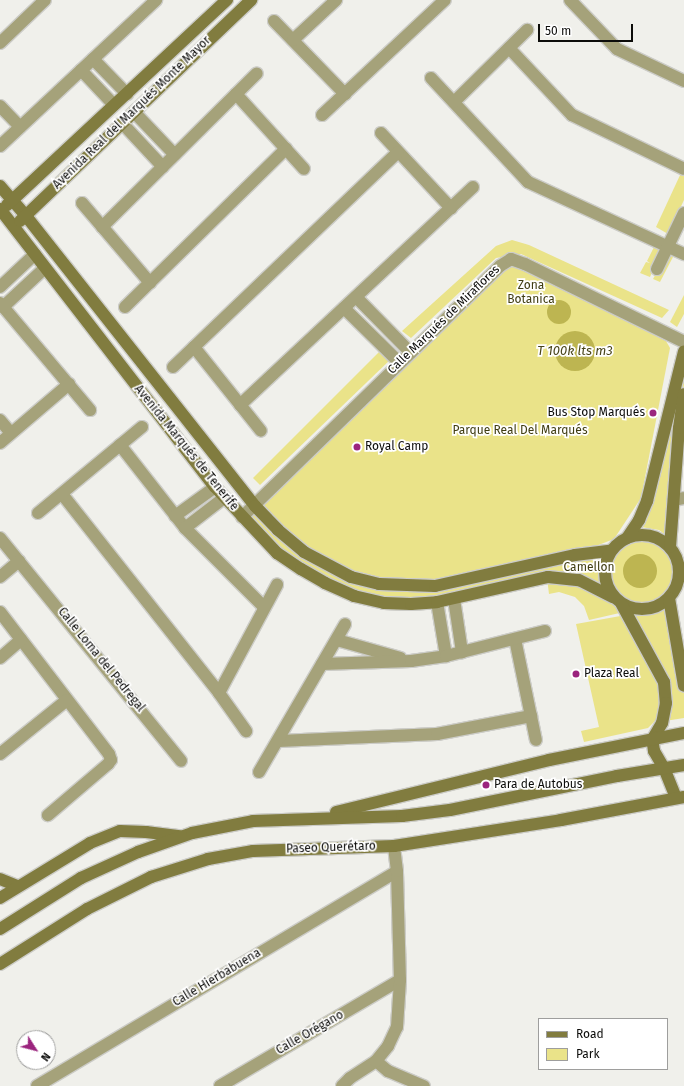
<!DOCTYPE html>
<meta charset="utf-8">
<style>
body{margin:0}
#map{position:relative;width:684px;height:1086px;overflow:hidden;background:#f0f0eb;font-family:"Fira Sans",sans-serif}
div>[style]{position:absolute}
.green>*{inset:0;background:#eae389}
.round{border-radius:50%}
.water>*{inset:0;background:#bdb551}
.roads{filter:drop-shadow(1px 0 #ccccc7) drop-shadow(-1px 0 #ccccc7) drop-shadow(0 1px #ccccc7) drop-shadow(0 -1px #ccccc7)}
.street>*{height:12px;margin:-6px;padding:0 6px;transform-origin:6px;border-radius:6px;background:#a5a27a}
.secondary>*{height:12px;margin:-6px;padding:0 6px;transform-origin:6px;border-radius:6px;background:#817c3f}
.secondary>.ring{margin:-6px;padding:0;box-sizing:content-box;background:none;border:12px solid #817c3f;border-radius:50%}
.dots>*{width:11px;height:11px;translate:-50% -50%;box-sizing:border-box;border:2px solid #fff;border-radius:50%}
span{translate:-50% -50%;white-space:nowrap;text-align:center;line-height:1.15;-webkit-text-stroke:3.5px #fff;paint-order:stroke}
.street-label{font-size:12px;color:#0c0c0a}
.park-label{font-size:12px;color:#403d12}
.poi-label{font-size:12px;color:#0c0c0a}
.right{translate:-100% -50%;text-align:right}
.left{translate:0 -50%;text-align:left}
.water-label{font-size:13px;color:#48441a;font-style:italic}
.legend{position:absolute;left:538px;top:1018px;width:130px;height:52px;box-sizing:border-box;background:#fff;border:1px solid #9e9e9d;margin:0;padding:5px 7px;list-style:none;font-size:12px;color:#0c0c0a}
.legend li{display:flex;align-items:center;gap:8px;height:20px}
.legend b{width:20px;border:1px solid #9e9e9d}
.north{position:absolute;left:16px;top:1030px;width:40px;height:40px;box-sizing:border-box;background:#fff;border:1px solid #9e9e9d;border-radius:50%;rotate:126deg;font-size:11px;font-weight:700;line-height:16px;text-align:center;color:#0c0c0a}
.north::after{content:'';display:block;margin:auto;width:14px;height:18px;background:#9b247e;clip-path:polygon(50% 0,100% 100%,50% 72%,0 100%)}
.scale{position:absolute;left:538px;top:24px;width:95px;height:18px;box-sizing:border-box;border:2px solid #0c0c0a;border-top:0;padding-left:5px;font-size:12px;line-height:14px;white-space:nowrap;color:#0c0c0a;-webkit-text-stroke:3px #fff;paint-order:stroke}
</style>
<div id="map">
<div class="green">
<i style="clip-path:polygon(681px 173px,684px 174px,684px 200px,668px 234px,656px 227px)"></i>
<i style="clip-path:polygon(512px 240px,529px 245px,669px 310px,662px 318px,521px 254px,496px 258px,411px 338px,402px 331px,496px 246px)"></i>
<i style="clip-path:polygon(654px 247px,662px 250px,650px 277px,640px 273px,646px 262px,650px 263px,647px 261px)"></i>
<i style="clip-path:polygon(667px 254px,673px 257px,660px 282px,653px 279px)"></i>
<i style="clip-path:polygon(512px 260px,666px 341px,670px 348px,641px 498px,614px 539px,575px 554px,435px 585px,379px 583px,304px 551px,256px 505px)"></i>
<i style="clip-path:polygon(684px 295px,684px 314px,677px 327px,670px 322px)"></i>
<i style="clip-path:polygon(381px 350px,391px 359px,260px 485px,253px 478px)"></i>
<i style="clip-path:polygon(684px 361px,684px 386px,676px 412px,667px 536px,659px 530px,641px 527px)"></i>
<i style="clip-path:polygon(256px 510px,349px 578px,405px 588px,607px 553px,602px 565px,604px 583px,610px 593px,580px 578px,411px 602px,355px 594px,302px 568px,246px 519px)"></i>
<i class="round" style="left:607px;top:539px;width:66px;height:66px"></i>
<i style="clip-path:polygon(547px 578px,563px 578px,613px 598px,622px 606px,624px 612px,589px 620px,584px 606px,575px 597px,559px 592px,549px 594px)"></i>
<i style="clip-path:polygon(668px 604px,684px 691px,684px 718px,665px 721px,669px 705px,632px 613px,651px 613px)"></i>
<i style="clip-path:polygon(626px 615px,663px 682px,662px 703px,656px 720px,648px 728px,584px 742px,581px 731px,599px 727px,576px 624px)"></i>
</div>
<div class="water">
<i class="round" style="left:547px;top:300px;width:24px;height:24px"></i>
<i class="round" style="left:555px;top:331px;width:40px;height:40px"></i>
<i class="round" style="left:623px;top:554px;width:34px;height:34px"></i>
</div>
<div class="roads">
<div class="street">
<i style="left:570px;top:0;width:68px;rotate:46.2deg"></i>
<i style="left:617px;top:49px;width:74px;rotate:25.5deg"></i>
<i style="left:274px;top:21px;width:102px;rotate:45.8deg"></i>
<i style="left:293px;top:40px;width:59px;rotate:-42.9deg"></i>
<i style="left:0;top:43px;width:62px;rotate:-43.7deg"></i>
<i style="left:509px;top:48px;width:92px;rotate:46.8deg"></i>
<i style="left:572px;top:115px;width:124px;rotate:25.7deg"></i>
<i style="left:93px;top:59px;width:49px;rotate:45.8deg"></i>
<i style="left:81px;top:70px;width:48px;rotate:46.7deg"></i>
<i style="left:431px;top:78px;width:142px;rotate:47deg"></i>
<i style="left:528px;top:182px;width:172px;rotate:24.8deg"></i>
<i style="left:236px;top:94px;width:101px;rotate:47.8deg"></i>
<i style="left:454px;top:102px;width:103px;rotate:-44.6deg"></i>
<i style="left:0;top:106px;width:29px;rotate:46deg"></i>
<i style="left:134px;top:112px;width:59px;rotate:46.4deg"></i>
<i style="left:322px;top:115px;width:168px;rotate:-43.1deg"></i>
<i style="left:122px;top:123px;width:60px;rotate:47deg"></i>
<i style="left:381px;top:133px;width:103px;rotate:47deg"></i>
<i style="left:0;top:146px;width:214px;rotate:-43.1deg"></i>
<i style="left:82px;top:203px;width:105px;rotate:49.6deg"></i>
<i style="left:102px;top:227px;width:218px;rotate:-44.8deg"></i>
<i style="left:657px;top:269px;width:62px;rotate:-64.3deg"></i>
<i style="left:0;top:287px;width:48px;rotate:-43.3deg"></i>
<i style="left:356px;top:297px;width:78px;rotate:45.5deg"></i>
<i style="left:0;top:303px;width:140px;rotate:49.9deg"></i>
<i style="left:3px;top:307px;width:57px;rotate:-42.9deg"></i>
<i style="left:125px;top:307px;width:226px;rotate:-44.5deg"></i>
<i style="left:344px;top:308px;width:78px;rotate:44.5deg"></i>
<i style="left:194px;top:347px;width:107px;rotate:51.4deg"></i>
<i style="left:173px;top:367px;width:311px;rotate:-43.7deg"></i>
<i style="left:240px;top:405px;width:319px;rotate:-43.1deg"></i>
<i style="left:0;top:420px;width:17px;rotate:50deg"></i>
<i style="left:0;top:443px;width:91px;rotate:-40.5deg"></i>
<i style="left:120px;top:445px;width:105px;rotate:51.9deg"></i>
<i style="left:185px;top:528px;width:112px;rotate:45deg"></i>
<i style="left:62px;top:494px;width:253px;rotate:51.7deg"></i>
<i style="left:219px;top:693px;width:47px;rotate:54.6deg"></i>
<i style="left:674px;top:500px;width:10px;rotate:-11deg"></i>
<i style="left:38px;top:513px;width:135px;rotate:-39.6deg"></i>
<i style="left:175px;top:516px;width:49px;rotate:-35.9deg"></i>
<i style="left:242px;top:517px;width:360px;rotate:-44.2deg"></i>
<i style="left:500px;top:266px;width:13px;rotate:-32deg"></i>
<i style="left:511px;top:259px;width:15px;rotate:20deg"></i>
<i style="left:525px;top:264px;width:177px;rotate:26.1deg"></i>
<i style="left:185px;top:528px;width:49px;rotate:-37.6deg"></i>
<i style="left:0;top:538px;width:287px;rotate:50.9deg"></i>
<i style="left:0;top:577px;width:25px;rotate:-40deg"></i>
<i style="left:454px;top:599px;width:54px;rotate:81.4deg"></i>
<i style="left:437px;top:602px;width:55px;rotate:80.5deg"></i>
<i style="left:0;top:612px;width:179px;rotate:52.5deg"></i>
<i style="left:109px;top:754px;width:6px;rotate:72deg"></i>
<i style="left:111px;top:760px;width:5px;rotate:127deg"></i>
<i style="left:108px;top:764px;width:79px;rotate:139.6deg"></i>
<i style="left:515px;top:639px;width:103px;rotate:78.3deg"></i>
<i style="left:337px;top:640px;width:66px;rotate:15.9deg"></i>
<i style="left:0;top:658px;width:28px;rotate:-41deg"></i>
<i style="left:322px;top:664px;width:89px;rotate:-1.9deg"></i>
<i style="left:411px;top:661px;width:35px;rotate:-8deg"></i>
<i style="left:446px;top:656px;width:102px;rotate:-14.2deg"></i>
<i style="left:219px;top:693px;width:123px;rotate:-61.8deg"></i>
<i style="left:279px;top:741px;width:158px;rotate:-2.5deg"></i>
<i style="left:437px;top:734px;width:96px;rotate:-10.8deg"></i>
<i style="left:0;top:754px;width:86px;rotate:-38.9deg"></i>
<i style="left:259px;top:772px;width:171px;rotate:-59.8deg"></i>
<i style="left:376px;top:1061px;width:16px;rotate:40deg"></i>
<i style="left:388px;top:1071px;width:39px;rotate:23deg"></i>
<i style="left:37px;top:1086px;width:419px;rotate:-30.8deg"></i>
<i style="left:220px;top:1086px;width:209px;rotate:-30.5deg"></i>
<i style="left:342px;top:1086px;width:11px;rotate:-45deg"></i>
<i style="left:350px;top:1078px;width:31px;rotate:-33deg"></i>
<i style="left:376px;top:1061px;width:19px;rotate:-51deg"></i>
<i style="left:388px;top:1046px;width:21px;rotate:-65deg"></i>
<i style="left:397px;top:1027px;width:47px;rotate:-86.3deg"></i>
<i style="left:400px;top:980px;width:109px;rotate:-91.6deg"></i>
<i style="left:397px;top:871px;width:25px;rotate:-97deg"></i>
</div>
<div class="secondary">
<i style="left:0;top:186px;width:40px;rotate:49deg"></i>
<i style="left:26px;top:216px;width:370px;rotate:51.7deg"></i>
<i style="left:255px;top:506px;width:33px;rotate:46deg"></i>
<i style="left:278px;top:530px;width:34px;rotate:40deg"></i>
<i style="left:304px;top:552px;width:53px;rotate:28deg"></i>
<i style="left:351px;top:577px;width:29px;rotate:14deg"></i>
<i style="left:379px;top:584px;width:56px;rotate:2deg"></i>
<i style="left:435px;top:586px;width:143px;rotate:-12.5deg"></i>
<i style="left:575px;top:555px;width:35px;rotate:-7deg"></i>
<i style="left:7px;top:205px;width:301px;rotate:-43deg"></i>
<i style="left:0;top:209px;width:351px;rotate:52.3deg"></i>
<i style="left:215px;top:487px;width:91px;rotate:46.8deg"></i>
<i style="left:277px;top:553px;width:29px;rotate:34deg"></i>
<i style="left:301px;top:569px;width:28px;rotate:30deg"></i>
<i style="left:325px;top:583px;width:32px;rotate:24deg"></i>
<i style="left:354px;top:596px;width:31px;rotate:13deg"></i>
<i style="left:384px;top:603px;width:27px;rotate:2deg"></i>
<i style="left:411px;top:604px;width:26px;rotate:-4deg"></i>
<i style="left:437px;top:602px;width:114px;rotate:-12.7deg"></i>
<i style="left:548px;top:577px;width:31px;rotate:6deg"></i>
<i style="left:579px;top:580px;width:38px;rotate:27deg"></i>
<i style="left:20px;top:221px;width:320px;rotate:-43.7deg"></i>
<i class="ring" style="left:605px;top:535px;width:62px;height:62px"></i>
<i style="left:627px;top:538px;width:22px;rotate:-56deg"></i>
<i style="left:639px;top:520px;width:21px;rotate:-67deg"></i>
<i style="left:647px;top:501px;width:154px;rotate:-76.1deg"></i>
<i style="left:670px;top:547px;width:119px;rotate:-85.7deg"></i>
<i style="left:679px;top:428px;width:34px;rotate:-82deg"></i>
<i style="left:669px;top:598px;width:89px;rotate:80.3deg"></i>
<i style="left:622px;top:605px;width:88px;rotate:61.4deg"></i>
<i style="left:664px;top:682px;width:21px;rotate:85deg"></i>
<i style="left:666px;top:703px;width:20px;rotate:101deg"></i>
<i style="left:662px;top:723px;width:16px;rotate:120deg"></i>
<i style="left:654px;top:737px;width:7px;rotate:98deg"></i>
<i style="left:653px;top:744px;width:7px;rotate:82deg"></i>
<i style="left:654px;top:751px;width:20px;rotate:60deg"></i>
<i style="left:664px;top:768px;width:32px;rotate:68deg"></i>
<i style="left:336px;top:812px;width:219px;rotate:-13.7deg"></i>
<i style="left:549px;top:760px;width:138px;rotate:-11.3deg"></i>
<i style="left:0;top:879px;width:18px;rotate:22deg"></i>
<i style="left:0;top:898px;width:105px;rotate:-31.4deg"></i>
<i style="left:90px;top:843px;width:32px;rotate:-22deg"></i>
<i style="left:120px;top:831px;width:26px;rotate:2deg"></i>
<i style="left:146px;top:832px;width:34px;rotate:7deg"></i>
<i style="left:0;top:929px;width:96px;rotate:-32.2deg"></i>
<i style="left:81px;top:878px;width:63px;rotate:-24.5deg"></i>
<i style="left:138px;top:852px;width:57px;rotate:-19.4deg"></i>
<i style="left:192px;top:833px;width:62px;rotate:-11.1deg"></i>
<i style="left:253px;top:821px;width:149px;rotate:-1.9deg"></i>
<i style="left:402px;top:816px;width:48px;rotate:-7.1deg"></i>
<i style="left:450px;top:810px;width:170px;rotate:-11.5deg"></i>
<i style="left:617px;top:776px;width:68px;rotate:-9.3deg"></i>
<i style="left:0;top:964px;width:103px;rotate:-32.3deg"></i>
<i style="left:87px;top:909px;width:72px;rotate:-26.6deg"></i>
<i style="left:151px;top:877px;width:60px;rotate:-17.5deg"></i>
<i style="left:208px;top:859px;width:46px;rotate:-10.1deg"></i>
<i style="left:253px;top:851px;width:141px;rotate:-2deg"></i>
<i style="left:394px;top:846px;width:169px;rotate:-8.8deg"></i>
<i style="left:561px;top:820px;width:125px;rotate:-10.6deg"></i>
</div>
</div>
<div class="dots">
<i style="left:653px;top:413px;background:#9b247e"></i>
<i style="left:357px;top:447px;background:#9b247e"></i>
<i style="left:576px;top:674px;background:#9b247e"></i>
<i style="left:486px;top:785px;background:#9b247e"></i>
</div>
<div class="street-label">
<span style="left:132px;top:113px;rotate:-44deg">Avenida Real del Marqués Monte Mayor</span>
<span style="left:444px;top:320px;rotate:-44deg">Calle Marqués de Miraflores</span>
<span style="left:186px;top:448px;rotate:51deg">Avenida Marqués de Tenerife</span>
<span style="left:101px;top:660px;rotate:51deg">Calle Loma del Pedregal</span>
<span style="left:331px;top:848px;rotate:-2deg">Paseo Querétaro</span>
<span style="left:217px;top:978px;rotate:-31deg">Calle Hierbabuena</span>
<span style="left:310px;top:1033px;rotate:-30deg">Calle Orégano</span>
</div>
<div class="park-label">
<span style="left:531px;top:293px">Zona<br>Botanica</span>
<span style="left:520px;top:431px">Parque Real Del Marqués</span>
<span style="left:589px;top:568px">Camellon</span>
</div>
<div class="poi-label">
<span class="right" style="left:645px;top:413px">Bus Stop Marqués</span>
<span class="left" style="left:365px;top:447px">Royal Camp</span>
<span class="left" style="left:584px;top:674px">Plaza Real</span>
<span class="left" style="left:494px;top:785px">Para de Autobus</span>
</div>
<div class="water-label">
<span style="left:575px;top:351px">T 100k lts m3</span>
</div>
<ul class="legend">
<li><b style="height:5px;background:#817c3f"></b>Road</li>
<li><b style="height:11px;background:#eae389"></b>Park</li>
</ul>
<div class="north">N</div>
<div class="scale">50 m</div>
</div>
